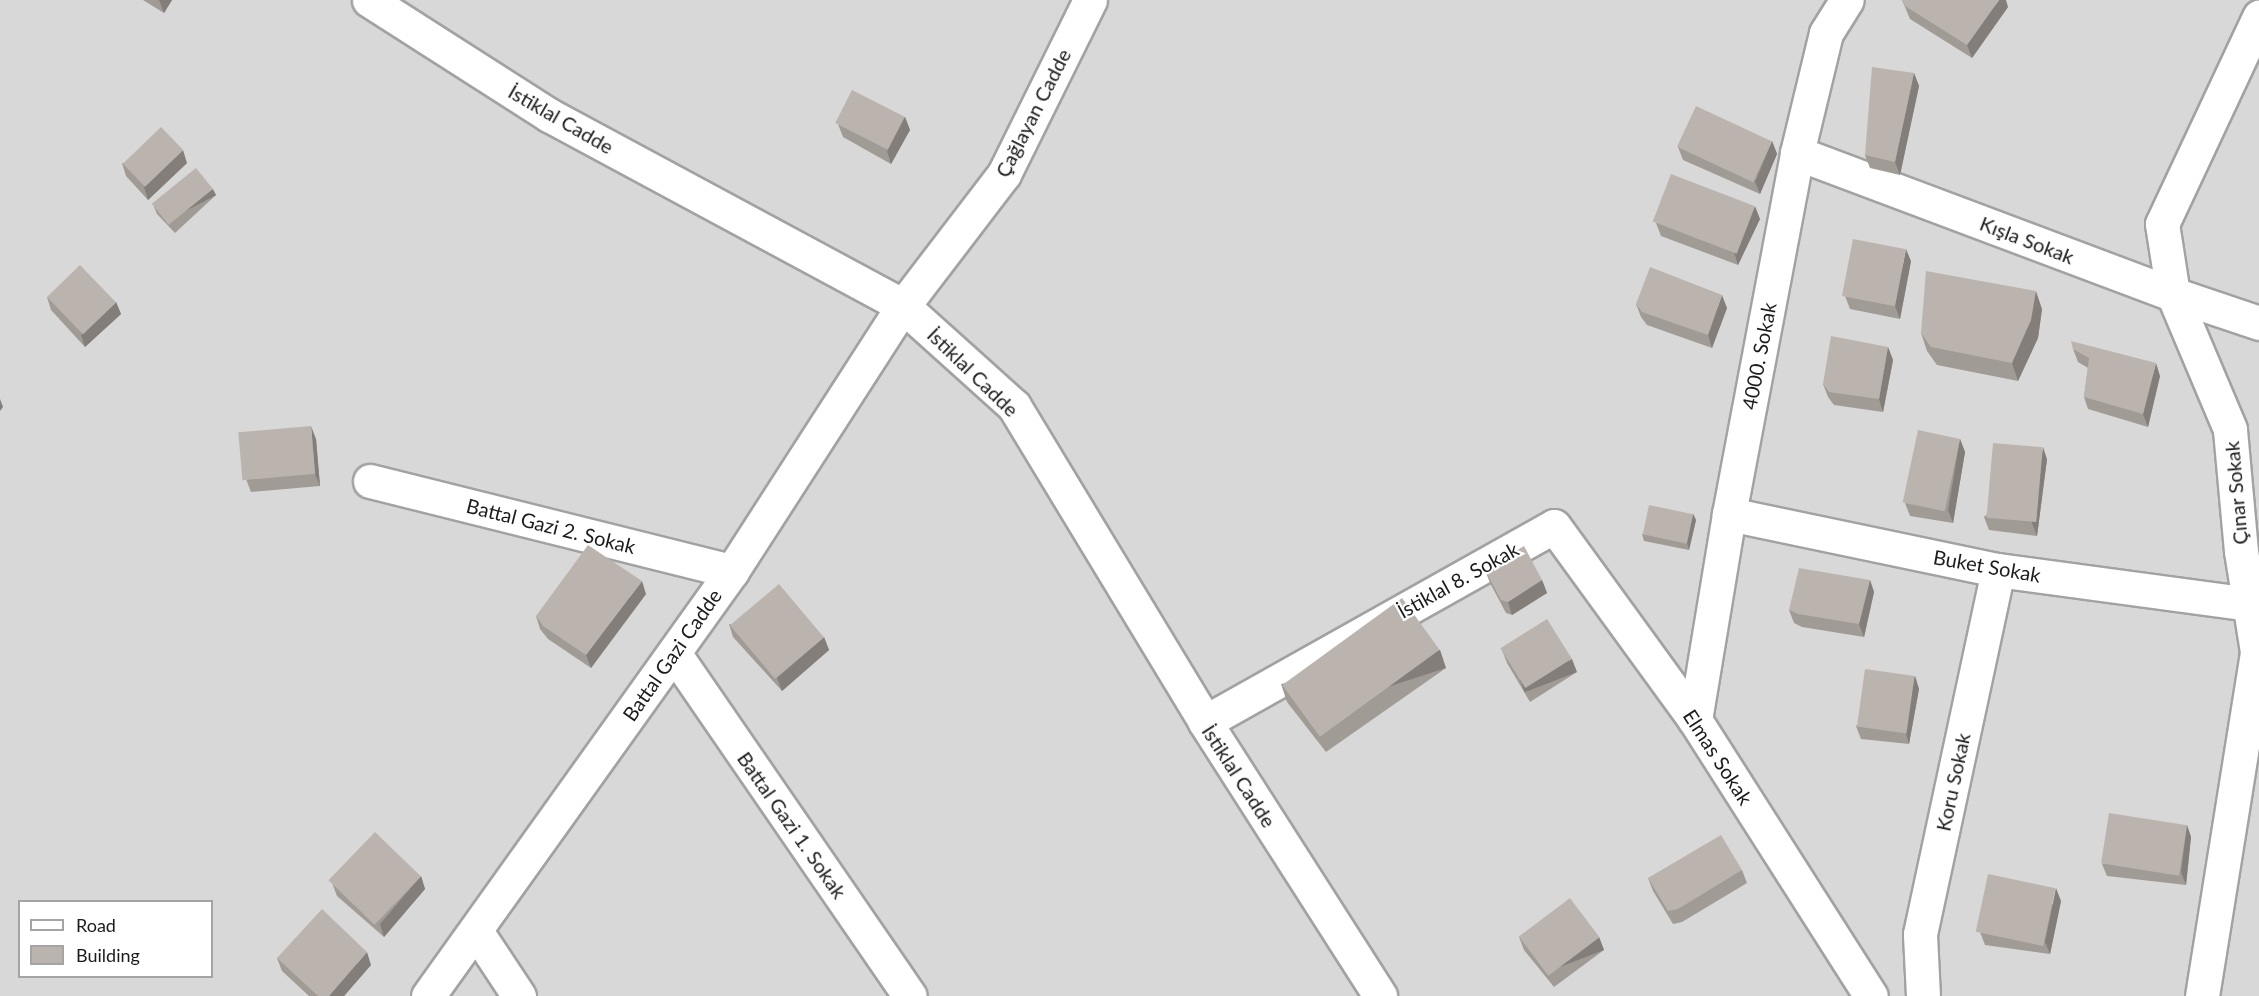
<!DOCTYPE html>
<meta charset="utf-8">
<style>
body{margin:0}
#map{position:relative;width:2259px;height:996px;overflow:hidden;background:#ebe8e1;font-family:Lato,sans-serif}
div>[style]{position:absolute}
.residential>*{inset:0;background:#d9d8d8}
.roads{filter:drop-shadow(2px 0 #a2a2a2) drop-shadow(-2px 0 #a2a2a2) drop-shadow(0 2px #a2a2a2) drop-shadow(0 -2px #a2a2a2)}
.minor>*{height:33px;margin:-16.5px;padding:0 16.5px;transform-origin:16.5px;border-radius:16.5px;background:#fff}
.tertiary>*{height:33px;margin:-16.5px;padding:0 16.5px;transform-origin:16.5px;border-radius:16.5px;background:#fff}
.wall>*{inset:0;background:#a19b96}
.shaded-wall>*{inset:0;background:#837e7a;transform-origin:0 0}
.building>*{inset:0;background:#bbb4ae;transform-origin:0 0}
span{translate:-50% -50%;white-space:nowrap;text-align:center;line-height:1.15;-webkit-text-stroke:4.5px #fff;paint-order:stroke}
.street-label{font-size:20px;color:#1b1b1b}
.legend{position:absolute;left:18px;top:900px;width:195px;height:78px;box-sizing:border-box;background:#fff;border:2px solid #a4a4a4;margin:0;padding:8px 10px;list-style:none;font-size:18px;color:#1b1b1b}
.legend li{display:flex;align-items:center;gap:12px;height:30px}
.legend b{width:30px;border:2px solid #a4a4a4}
</style>
<div id="map">
<div class="residential">
<i style="clip-path:polygon(evenodd,0 0,2259px 0,2259px 996px,0 996px,0 0,20px 902px,212px 902px,212px 976px,20px 976px,20px 902px)"></i>
</div>
<div class="roads">
<div class="minor">
<i style="left:369px;top:0;width:214px;rotate:32.6deg"></i>
<i style="left:549px;top:115px;width:402px;rotate:28.3deg"></i>
<i style="left:903px;top:306px;width:149px;rotate:42deg"></i>
<i style="left:1014px;top:406px;width:369px;rotate:58.8deg"></i>
<i style="left:1205px;top:722px;width:325px;rotate:57.4deg"></i>
<i style="left:1797px;top:153px;width:402px;rotate:20.6deg"></i>
<i style="left:2173px;top:294px;width:91px;rotate:18.6deg"></i>
<i style="left:370px;top:481px;width:373px;rotate:14deg"></i>
<i style="left:1729px;top:514px;width:275px;rotate:11.8deg"></i>
<i style="left:1998px;top:570px;width:252px;rotate:7.7deg"></i>
<i style="left:674px;top:653px;width:416px;rotate:55.5deg"></i>
<i style="left:1695px;top:720px;width:209px;rotate:-80.6deg"></i>
<i style="left:1729px;top:514px;width:367px;rotate:-79.3deg"></i>
<i style="left:1797px;top:153px;width:123px;rotate:-76.4deg"></i>
<i style="left:1826px;top:33px;width:39px;rotate:-58deg"></i>
<i style="left:1205px;top:722px;width:400px;rotate:-29.3deg"></i>
<i style="left:1554px;top:526px;width:240px;rotate:54deg"></i>
<i style="left:1695px;top:720px;width:327px;rotate:57.5deg"></i>
<i style="left:476px;top:931px;width:78px;rotate:56.5deg"></i>
<i style="left:1923px;top:996px;width:62px;rotate:-92.8deg"></i>
<i style="left:1920px;top:934px;width:372px;rotate:-77.9deg"></i>
<i style="left:2202px;top:996px;width:348px;rotate:-80.9deg"></i>
<i style="left:2257px;top:652px;width:102px;rotate:-99deg"></i>
<i style="left:2241px;top:551px;width:122px;rotate:-95.2deg"></i>
<i style="left:2230px;top:429px;width:147px;rotate:-112.9deg"></i>
<i style="left:2173px;top:294px;width:71px;rotate:-98.9deg"></i>
<i style="left:2162px;top:224px;width:229px;rotate:-64.9deg"></i>
</div>
<div class="tertiary">
<i style="left:428px;top:996px;width:523px;rotate:-54.42deg"></i>
<i style="left:732px;top:571px;width:315px;rotate:-57.2deg"></i>
<i style="left:903px;top:306px;width:166px;rotate:-52.6deg"></i>
<i style="left:1004px;top:174px;width:194px;rotate:-63.7deg"></i>
</div>
</div>
<div class="wall">
<i style="clip-path:polygon(143px 0,172px 0,164px 13px)"></i>
<i style="clip-path:polygon(1902px 0,2008px 7px,1972px 58px,1910px 19px)"></i>
<i style="clip-path:polygon(1914px 73px,1919px 86px,1900px 175px,1870px 168px,1865px 155px)"></i>
<i style="clip-path:polygon(905px 117px,910px 130px,891px 164px,843px 137px,838px 124px)"></i>
<i style="clip-path:polygon(1772px 141px,1777px 154px,1760px 194px,1683px 160px,1678px 147px)"></i>
<i style="clip-path:polygon(122px 163px,187px 163px,148px 200px,126px 176px)"></i>
<i style="clip-path:polygon(216px 195px,175px 233px,157px 214px,154px 207px)"></i>
<i style="clip-path:polygon(1760px 219px,1738px 265px,1661px 236px,1656px 223px)"></i>
<i style="clip-path:polygon(1911px 261px,1900px 319px,1850px 309px,1845px 296px)"></i>
<i style="clip-path:polygon(47px 297px,116px 302px,121px 314px,85px 347px,51px 310px)"></i>
<i style="clip-path:polygon(1636px 304px,1727px 308px,1712px 348px,1647px 325px,1641px 317px)"></i>
<i style="clip-path:polygon(2042px 309px,2038px 338px,2018px 381px,1937px 365px,1927px 351px,1921px 333px)"></i>
<i style="clip-path:polygon(1888px 347px,1893px 360px,1883px 412px,1834px 405px,1828px 397px,1823px 384px)"></i>
<i style="clip-path:polygon(2073px 349px,2160px 376px,2148px 427px,2088px 409px,2084px 397px,2088px 368px,2078px 362px)"></i>
<i style="clip-path:polygon(316px 439px,320px 486px,251px 492px,246px 479px)"></i>
<i style="clip-path:polygon(1960px 439px,1965px 452px,1953px 523px,1910px 516px,1905px 503px)"></i>
<i style="clip-path:polygon(2047px 459px,2037px 536px,1989px 530px,1984px 517px)"></i>
<i style="clip-path:polygon(1693px 514px,1696px 520px,1689px 550px,1644px 541px,1642px 534px)"></i>
<i style="clip-path:polygon(1485px 570px,1542px 580px,1547px 593px,1512px 615px,1506px 613px,1490px 583px)"></i>
<i style="clip-path:polygon(1870px 580px,1874px 592px,1864px 637px,1802px 627px,1794px 623px,1789px 610px)"></i>
<i style="clip-path:polygon(646px 594px,591px 668px,548px 639px,540px 629px,536px 616px)"></i>
<i style="clip-path:polygon(729px 624px,824px 637px,829px 650px,782px 691px,733px 637px)"></i>
<i style="clip-path:polygon(1440px 650px,1446px 668px,1326px 752px,1287px 702px,1281px 684px)"></i>
<i style="clip-path:polygon(1502px 650px,1577px 672px,1530px 702px,1507px 663px)"></i>
<i style="clip-path:polygon(1915px 676px,1919px 689px,1909px 744px,1861px 739px,1856px 726px)"></i>
<i style="clip-path:polygon(2187px 825px,2191px 837px,2186px 885px,2107px 876px,2102px 864px)"></i>
<i style="clip-path:polygon(1742px 870px,1747px 883px,1682px 922px,1673px 924px,1653px 891px,1648px 878px)"></i>
<i style="clip-path:polygon(421px 876px,425px 889px,384px 937px,337px 896px,332px 883px)"></i>
<i style="clip-path:polygon(2061px 901px,2050px 954px,1985px 945px,1980px 932px)"></i>
<i style="clip-path:polygon(1519px 937px,1599px 937px,1604px 950px,1554px 987px,1524px 950px)"></i>
<i style="clip-path:polygon(277px 958px,371px 965px,344px 996px,309px 996px,282px 971px)"></i>
</div>
<div class="shaded-wall">
<i style="clip-path:polygon(159px 0,172px 0,164px 13px)"></i>
<i style="clip-path:polygon(1999px 0,2006px 0,2008px 7px,1972px 58px,1967px 45px)"></i>
<i style="clip-path:polygon(1914px 73px,1919px 86px,1900px 175px,1895px 162px)"></i>
<i style="clip-path:polygon(905px 117px,910px 130px,891px 164px,887px 151px)"></i>
<i style="clip-path:polygon(1772px 141px,1777px 154px,1760px 194px,1755px 182px)"></i>
<i style="clip-path:polygon(183px 150px,187px 163px,148px 200px,144px 187px)"></i>
<i style="left:213px;top:189px;width:7px;height:56px;rotate:63deg"></i>
<i style="clip-path:polygon(1755px 206px,1760px 219px,1738px 265px,1734px 252px)"></i>
<i style="clip-path:polygon(1906px 249px,1911px 261px,1900px 319px,1895px 306px)"></i>
<i style="clip-path:polygon(2036px 291px,2042px 309px,2038px 338px,2018px 381px,2012px 363px)"></i>
<i style="clip-path:polygon(1722px 295px,1727px 308px,1712px 348px,1708px 335px)"></i>
<i style="clip-path:polygon(116px 302px,121px 314px,85px 347px,81px 335px)"></i>
<i style="clip-path:polygon(1888px 347px,1893px 360px,1883px 412px,1879px 399px)"></i>
<i style="clip-path:polygon(2156px 363px,2160px 376px,2148px 427px,2143px 414px)"></i>
<i style="clip-path:polygon(0 399px,3px 407px,0 411px)"></i>
<i style="clip-path:polygon(311px 426px,316px 439px,320px 486px,315px 474px)"></i>
<i style="clip-path:polygon(1960px 439px,1965px 452px,1953px 523px,1948px 510px)"></i>
<i style="clip-path:polygon(2043px 447px,2047px 459px,2037px 536px,2032px 523px)"></i>
<i style="clip-path:polygon(1693px 514px,1696px 520px,1689px 550px,1687px 543px)"></i>
<i style="clip-path:polygon(1542px 580px,1547px 593px,1512px 615px,1508px 602px)"></i>
<i style="clip-path:polygon(1870px 580px,1874px 592px,1864px 637px,1859px 624px)"></i>
<i style="clip-path:polygon(642px 581px,646px 594px,591px 668px,586px 655px)"></i>
<i style="clip-path:polygon(824px 637px,829px 650px,782px 691px,777px 678px)"></i>
<i style="left:1440px;top:650px;width:19px;height:147px;rotate:72deg"></i>
<i style="left:1572px;top:659px;width:14px;height:56px;rotate:69deg"></i>
<i style="clip-path:polygon(1915px 676px,1919px 689px,1909px 744px,1905px 731px)"></i>
<i style="clip-path:polygon(2187px 825px,2191px 837px,2186px 885px,2181px 872px)"></i>
<i style="clip-path:polygon(421px 876px,425px 889px,384px 937px,380px 924px)"></i>
<i style="clip-path:polygon(2056px 888px,2061px 901px,2050px 954px,2045px 942px)"></i>
<i style="left:1599px;top:937px;width:14px;height:62px;rotate:69deg"></i>
<i style="clip-path:polygon(367px 952px,371px 965px,344px 996px,329px 996px)"></i>
</div>
<div class="building">
<i style="clip-path:polygon(1902px 0,1999px 0,1967px 45px,1905px 6px)"></i>
<i style="clip-path:polygon(1872px 67px,1914px 73px,1895px 162px,1865px 155px)"></i>
<i style="left:852px;top:90px;width:59px;height:37px;rotate:27deg"></i>
<i style="left:1696px;top:106px;width:84px;height:45px;rotate:25deg"></i>
<i style="left:161px;top:127px;width:32px;height:53px;rotate:46deg"></i>
<i style="left:196px;top:168px;width:27px;height:57px;rotate:51deg"></i>
<i style="left:1671px;top:174px;width:90px;height:51px;rotate:21deg"></i>
<i style="left:1853px;top:239px;width:54px;height:58px;rotate:11deg"></i>
<i style="left:80px;top:265px;width:52px;height:46px;rotate:46deg"></i>
<i style="clip-path:polygon(1650px 267px,1722px 295px,1708px 335px,1642px 312px,1636px 304px)"></i>
<i style="clip-path:polygon(1926px 271px,2036px 291px,2031px 320px,2012px 363px,1931px 347px,1921px 333px)"></i>
<i style="clip-path:polygon(1831px 336px,1888px 347px,1879px 399px,1829px 392px,1823px 384px)"></i>
<i style="clip-path:polygon(2071px 341px,2156px 363px,2143px 414px,2084px 397px,2089px 358px,2073px 349px)"></i>
<i style="left:311px;top:426px;width:48px;height:73px;rotate:85deg"></i>
<i style="left:1918px;top:430px;width:43px;height:74px;rotate:12deg"></i>
<i style="left:1993px;top:443px;width:50px;height:75px;rotate:5deg"></i>
<i style="left:1649px;top:505px;width:45px;height:30px;rotate:12deg"></i>
<i style="clip-path:polygon(588px 545px,642px 581px,586px 655px,543px 626px,536px 616px)"></i>
<i style="clip-path:polygon(1524px 546px,1542px 580px,1508px 602px,1501px 600px,1485px 570px)"></i>
<i style="clip-path:polygon(1799px 568px,1870px 580px,1859px 624px,1798px 614px,1789px 610px)"></i>
<i style="left:779px;top:584px;width:70px;height:64px;rotate:50deg"></i>
<i style="left:1402px;top:598px;width:64px;height:148px;rotate:54deg"></i>
<i style="left:1547px;top:619px;width:47px;height:55px;rotate:58deg"></i>
<i style="left:1865px;top:669px;width:50px;height:58px;rotate:8deg"></i>
<i style="left:2109px;top:813px;width:79px;height:51px;rotate:9deg"></i>
<i style="left:375px;top:832px;width:64px;height:67px;rotate:44deg"></i>
<i style="clip-path:polygon(1721px 835px,1742px 870px,1678px 909px,1668px 911px,1648px 878px)"></i>
<i style="left:1988px;top:874px;width:69px;height:59px;rotate:12deg"></i>
<i style="left:1570px;top:898px;width:49px;height:64px;rotate:53deg"></i>
<i style="clip-path:polygon(322px 909px,367px 952px,329px 996px,318px 996px,277px 958px)"></i>
</div>
<div class="street-label">
<span style="left:1033px;top:113px;rotate:-63deg">Çağlayan Cadde</span>
<span style="left:561px;top:119px;rotate:30deg">İstiklal Cadde</span>
<span style="left:2027px;top:240px;rotate:21deg">Kışla Sokak</span>
<span style="left:1759px;top:356px;rotate:-79deg">4000. Sokak</span>
<span style="left:973px;top:372px;rotate:44deg">İstiklal Cadde</span>
<span style="left:2236px;top:493px;rotate:-95deg">Çınar Sokak</span>
<span style="left:551px;top:526px;rotate:14deg">Battal Gazi 2. Sokak</span>
<span style="left:1987px;top:566px;rotate:10deg">Buket Sokak</span>
<span style="left:1458px;top:580px;rotate:-29deg">İstiklal 8. Sokak</span>
<span style="left:672px;top:655px;rotate:-55deg">Battal Gazi Cadde</span>
<span style="left:1718px;top:757px;rotate:57deg">Elmas Sokak</span>
<span style="left:1239px;top:776px;rotate:57deg">İstiklal Cadde</span>
<span style="left:1953px;top:782px;rotate:-78deg">Koru Sokak</span>
<span style="left:792px;top:825px;rotate:55deg">Battal Gazi 1. Sokak</span>
</div>
<ul class="legend">
<li><b style="height:8px;background:#fff"></b>Road</li>
<li><b style="height:16px;background:#bbb4ae"></b>Building</li>
</ul>
</div>
